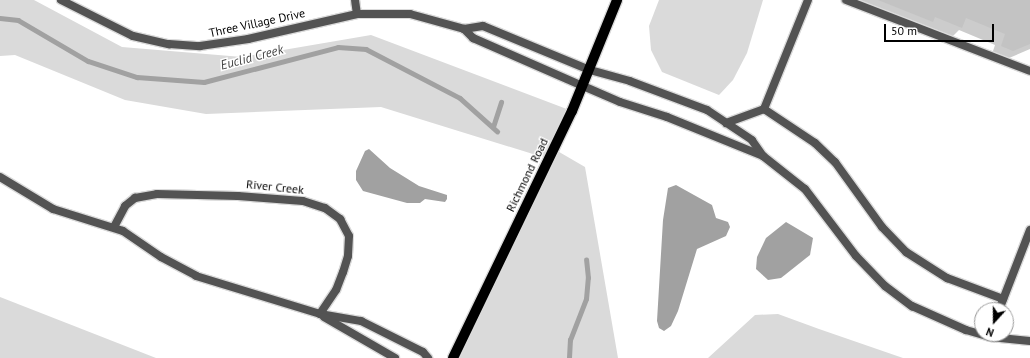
<!DOCTYPE html>
<style>
body{margin:0}
#map{position:relative;width:1030px;height:358px;overflow:hidden;background:#fff;font-family:"PT Sans",sans-serif}
div>[style]{position:absolute}
.green>*{inset:0;background:#dadada}
.water>*{inset:0;background:#a1a1a1}
.shadow>*{inset:0;background:#0003}
.stream>*{height:4.5px;margin:-2.25px;padding:0 2.25px;transform-origin:2.25px;border-radius:2.25px;background:#a1a1a1}
.building>*{inset:0;background:#c3c3c3}
.roads{filter:drop-shadow(1px 0 #dbdbdb) drop-shadow(-1px 0 #dbdbdb) drop-shadow(0 1px #dbdbdb) drop-shadow(0 -1px #dbdbdb)}
.lane>*{height:8px;margin:-4px;padding:0 4px;transform-origin:4px;border-radius:4px;background:#535353}
.street>*{height:8px;margin:-4px;padding:0 4px;transform-origin:4px;border-radius:4px;background:#535353}
.primary>*{height:10px;margin:-5px;padding:0 5px;transform-origin:5px;border-radius:5px;background:#000}
span{translate:-50% -50%;white-space:nowrap;text-align:center;line-height:1.15;-webkit-text-stroke:3px #fff;paint-order:stroke}
.street-label{font-size:12px;color:#000}
.water-label{font-size:13px;color:#424242;font-style:italic}
.north{position:absolute;left:974px;top:302px;width:40px;height:40px;box-sizing:border-box;background:#fff;border:1px solid #999;border-radius:50%;rotate:201deg;font-size:11px;font-weight:700;line-height:16px;text-align:center;color:#000}
.north::after{content:'';display:block;margin:auto;width:14px;height:18px;background:#000;clip-path:polygon(50% 0,100% 100%,50% 72%,0 100%)}
.scale{position:absolute;left:884px;top:24px;width:110px;height:18px;box-sizing:border-box;border:2px solid #000;border-top:0;padding-left:5px;font-size:12px;line-height:14px;white-space:nowrap;color:#000;-webkit-text-stroke:3px #fff;paint-order:stroke}
</style>
<div id="map">
<div class="green">
<i style="clip-path:polygon(0 0,34px 0,122px 47px,242px 57px,371px 35px,572px 111px,554px 149px,585px 167px,618px 358px,453px 358px,549px 159px,381px 107px,206px 114px,125px 100px,15px 55px,0 56px)"></i>
<i style="clip-path:polygon(659px 0,763px 0,747px 53px,733px 80px,719px 95px,662px 72px,651px 50px,649px 26px)"></i>
<i style="clip-path:polygon(0 297px,156px 358px,0 358px)"></i>
<i style="clip-path:polygon(778px 314px,819px 329px,903px 358px,708px 358px,755px 315px)"></i>
</div>
<div class="water">
<i style="clip-path:polygon(369px 149px,390px 168px,419px 186px,447px 195px,447px 199px,445px 202px,425px 199px,420px 203px,407px 203px,363px 191px,356px 180px,356px 171px,365px 151px)"></i>
<i style="clip-path:polygon(676px 185px,712px 205px,716px 218px,728px 222px,730px 227px,726px 236px,697px 249px,678px 311px,671px 326px,664px 331px,659px 328px,657px 321px,663px 220px,668px 188px)"></i>
<i style="clip-path:polygon(786px 222px,813px 238px,810px 255px,781px 278px,768px 280px,756px 269px,757px 257px,766px 238px)"></i>
</div>
<div class="shadow">
<i style="clip-path:polygon(846px 0,1030px 0,1030px 49px,1002px 61px,991px 57px,995px 45px,959px 30px,951px 38px,921px 32px,844px 4px)"></i>
</div>
<div class="stream">
<i style="left:0;top:18px;width:18px;rotate:6deg"></i>
<i style="left:18px;top:20px;width:81px;rotate:30.4deg"></i>
<i style="left:88px;top:61px;width:52px;rotate:18.1deg"></i>
<i style="left:137px;top:77px;width:67px;rotate:4.3deg"></i>
<i style="left:204px;top:82px;width:138px;rotate:-14.6deg"></i>
<i style="left:338px;top:47px;width:28px;rotate:4deg"></i>
<i style="left:366px;top:49px;width:106px;rotate:27.5deg"></i>
<i style="left:460px;top:98px;width:50px;rotate:41.7deg"></i>
<i style="left:493px;top:127px;width:26px;rotate:-72deg"></i>
<i style="left:569px;top:358px;width:18px;rotate:-87deg"></i>
<i style="left:570px;top:340px;width:44px;rotate:-68.7deg"></i>
<i style="left:586px;top:299px;width:21px;rotate:-85deg"></i>
<i style="left:588px;top:278px;width:18px;rotate:-96deg"></i>
</div>
<div class="building">
<i style="clip-path:polygon(878px 0,1030px 0,1030px 44px,1013px 51px,1001px 46px,1005px 34px,966px 18px,962px 28px,935px 17px,933px 22px)"></i>
</div>
<div class="roads">
<div class="lane">
<i style="left:355px;top:0;width:14px;rotate:82deg"></i>
<i style="left:808px;top:0;width:118px;rotate:112deg"></i>
<i style="left:764px;top:109px;width:61px;rotate:33.7deg"></i>
<i style="left:815px;top:143px;width:28px;rotate:44deg"></i>
<i style="left:835px;top:162px;width:80px;rotate:54.1deg"></i>
<i style="left:882px;top:227px;width:35px;rotate:46deg"></i>
<i style="left:906px;top:252px;width:49px;rotate:32.4deg"></i>
<i style="left:947px;top:278px;width:60px;rotate:20.6deg"></i>
<i style="left:846px;top:0;width:197px;rotate:21.1deg"></i>
<i style="left:583px;top:86px;width:40px;rotate:23.4deg"></i>
<i style="left:620px;top:102px;width:49px;rotate:17.7deg"></i>
<i style="left:667px;top:117px;width:104px;rotate:22.1deg"></i>
<i style="left:763px;top:156px;width:19px;rotate:-125deg"></i>
<i style="left:752px;top:140px;width:54px;rotate:-146.3deg"></i>
<i style="left:707px;top:110px;width:82px;rotate:-159.4deg"></i>
<i style="left:630px;top:81px;width:41px;rotate:-164.6deg"></i>
<i style="left:726px;top:123px;width:40px;rotate:-20.2deg"></i>
<i style="left:763px;top:156px;width:53px;rotate:38.2deg"></i>
<i style="left:805px;top:189px;width:84px;rotate:52.7deg"></i>
<i style="left:856px;top:256px;width:42px;rotate:46deg"></i>
<i style="left:885px;top:286px;width:34px;rotate:37deg"></i>
<i style="left:912px;top:306px;width:59px;rotate:24deg"></i>
<i style="left:966px;top:330px;width:25px;rotate:16deg"></i>
<i style="left:990px;top:337px;width:40px;rotate:5.7deg"></i>
<i style="left:999px;top:310px;width:86px;rotate:-68.8deg"></i>
</div>
<div class="street">
<i style="left:61px;top:0;width:80px;rotate:26.6deg"></i>
<i style="left:133px;top:36px;width:37px;rotate:13deg"></i>
<i style="left:169px;top:44px;width:31px;rotate:4deg"></i>
<i style="left:200px;top:46px;width:49px;rotate:-8.3deg"></i>
<i style="left:248px;top:39px;width:112px;rotate:-12.9deg"></i>
<i style="left:357px;top:14px;width:53px"></i>
<i style="left:410px;top:14px;width:56px;rotate:15.5deg"></i>
<i style="left:464px;top:29px;width:19px;rotate:-9deg"></i>
<i style="left:483px;top:26px;width:116px;rotate:22.4deg"></i>
<i style="left:464px;top:29px;width:13px;rotate:45deg"></i>
<i style="left:473px;top:38px;width:120px;rotate:23.6deg"></i>
<i style="left:0;top:177px;width:62px;rotate:31.1deg"></i>
<i style="left:53px;top:209px;width:73px;rotate:17.4deg"></i>
<i style="left:123px;top:231px;width:46px;rotate:34.4deg"></i>
<i style="left:161px;top:257px;width:40px;rotate:28deg"></i>
<i style="left:196px;top:276px;width:130px;rotate:17deg"></i>
<i style="left:320px;top:314px;width:42px;rotate:9.7deg"></i>
<i style="left:361px;top:321px;width:69px;rotate:26.6deg"></i>
<i style="left:423px;top:352px;width:8px;rotate:50deg"></i>
<i style="left:114px;top:227px;width:24px;rotate:-62deg"></i>
<i style="left:125px;top:206px;width:13px;rotate:-39deg"></i>
<i style="left:135px;top:198px;width:22px;rotate:-10deg"></i>
<i style="left:157px;top:194px;width:81px;rotate:1.4deg"></i>
<i style="left:238px;top:196px;width:65px;rotate:4.4deg"></i>
<i style="left:303px;top:201px;width:23px;rotate:18deg"></i>
<i style="left:325px;top:208px;width:19px;rotate:36deg"></i>
<i style="left:340px;top:219px;width:19px;rotate:62deg"></i>
<i style="left:349px;top:236px;width:20px;rotate:93deg"></i>
<i style="left:348px;top:256px;width:17px;rotate:107deg"></i>
<i style="left:343px;top:272px;width:19px;rotate:111deg"></i>
<i style="left:336px;top:290px;width:29px;rotate:124deg"></i>
<i style="left:324px;top:317px;width:82px;rotate:30deg"></i>
</div>
<div class="primary">
<i style="left:453px;top:358px;width:274px;rotate:-64.3deg"></i>
<i style="left:572px;top:111px;width:120px;rotate:-67.9deg"></i>
</div>
</div>
<div class="street-label">
<span style="left:257px;top:23px;rotate:-12deg">Three Village Drive</span>
<span style="left:527px;top:175px;rotate:-64deg">Richmond Road</span>
<span style="left:275px;top:187px;rotate:6deg">River Creek</span>
</div>
<div class="water-label">
<span style="left:252px;top:58px;rotate:-15deg">Euclid Creek</span>
</div>
<div class="north">N</div>
<div class="scale">50 m</div>
</div>
